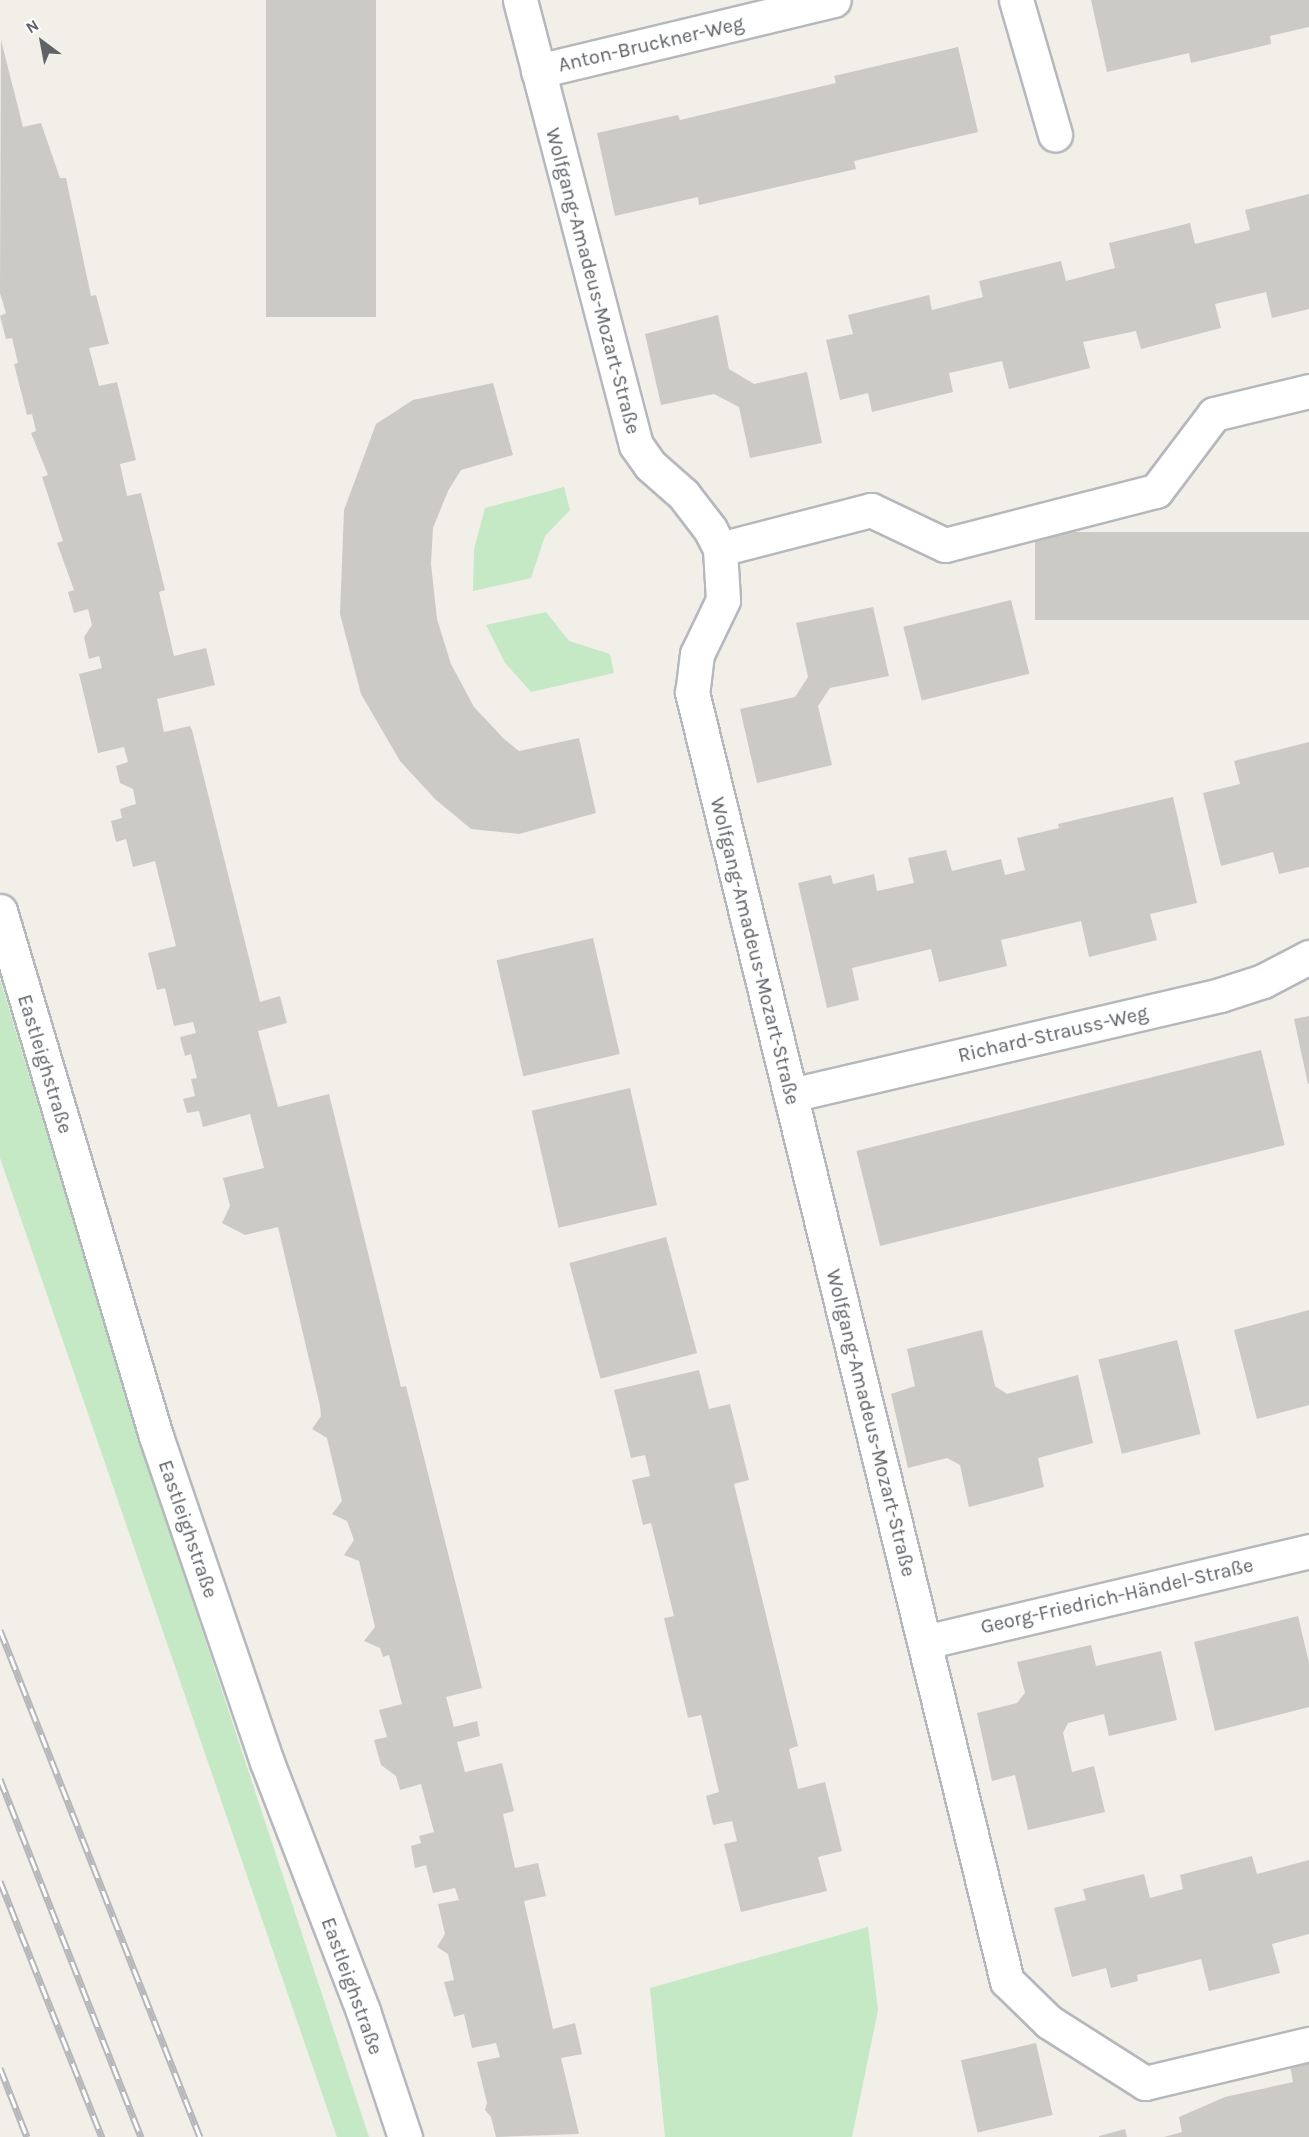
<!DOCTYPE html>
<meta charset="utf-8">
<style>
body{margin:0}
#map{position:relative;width:1309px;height:2137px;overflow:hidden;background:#f1efe8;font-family:Karla,sans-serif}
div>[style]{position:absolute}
.green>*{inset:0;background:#c5e8c5}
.building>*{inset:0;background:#cccac5;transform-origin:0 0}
.roads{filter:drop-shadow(2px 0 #b5b8bc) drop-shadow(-2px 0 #b5b8bc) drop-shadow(0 2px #b5b8bc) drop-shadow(0 -2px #b5b8bc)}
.minor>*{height:33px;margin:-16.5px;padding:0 16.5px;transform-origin:16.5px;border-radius:16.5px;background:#fff}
.rail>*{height:7px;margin-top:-3.5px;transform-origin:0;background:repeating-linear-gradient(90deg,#fff 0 14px,#b6b7b8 0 28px);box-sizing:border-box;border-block:2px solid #b6b7b8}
span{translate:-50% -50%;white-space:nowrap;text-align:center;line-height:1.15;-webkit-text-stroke:5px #fff;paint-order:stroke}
.street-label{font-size:20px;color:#5f6368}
.north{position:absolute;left:12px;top:12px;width:60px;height:60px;-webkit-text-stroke:4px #fff;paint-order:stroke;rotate:328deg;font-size:16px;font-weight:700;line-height:24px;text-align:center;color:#5f6368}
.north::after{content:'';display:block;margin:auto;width:21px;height:27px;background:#5f6368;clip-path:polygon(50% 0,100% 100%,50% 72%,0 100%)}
</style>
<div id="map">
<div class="green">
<i style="clip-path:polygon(564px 487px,570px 510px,545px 536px,531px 578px,473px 591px,474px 549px,485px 508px)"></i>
<i style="clip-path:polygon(546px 612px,569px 641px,610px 654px,614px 673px,531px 692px,505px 663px,486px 625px)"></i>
<i style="clip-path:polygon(0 979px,139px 1439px,369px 2137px,337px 2137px,0 1158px)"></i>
<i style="clip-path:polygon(868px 1927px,878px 2010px,852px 2137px,665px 2137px,650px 1988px)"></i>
</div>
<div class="building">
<i style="left:266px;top:0;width:110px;height:317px"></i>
<i style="clip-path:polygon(1091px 0,1309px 0,1309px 27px,1270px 36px,1271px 44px,1191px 63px,1189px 53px,1107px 72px)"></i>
<i style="clip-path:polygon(1px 40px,23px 127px,41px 123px,60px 178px,66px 178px,91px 296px,96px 295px,109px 344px,89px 348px,99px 386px,117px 382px,136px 460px,120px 464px,127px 496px,141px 493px,165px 590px,159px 592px,174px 656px,206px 648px,215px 685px,157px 699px,164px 732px,190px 726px,192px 730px,260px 1002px,280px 996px,287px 1023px,258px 1031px,278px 1107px,329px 1094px,401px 1387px,406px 1386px,482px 1688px,446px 1697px,454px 1727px,477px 1721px,480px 1736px,457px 1742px,465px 1772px,502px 1763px,514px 1811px,503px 1814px,515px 1868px,538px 1863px,546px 1896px,524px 1901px,553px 2029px,575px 2023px,582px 2054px,561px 2058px,579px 2134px,496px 2137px,491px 2117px,485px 2110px,487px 2103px,477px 2062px,500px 2057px,496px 2043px,472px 2048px,464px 2014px,454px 2017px,444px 1982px,454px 1980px,448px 1954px,437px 1947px,445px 1934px,438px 1904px,459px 1900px,455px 1888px,433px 1893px,426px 1865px,415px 1868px,411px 1846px,421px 1843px,419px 1836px,434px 1832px,421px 1784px,400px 1790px,396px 1776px,381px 1765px,374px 1740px,387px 1737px,379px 1710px,402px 1704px,389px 1655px,383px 1657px,380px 1648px,364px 1641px,375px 1627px,359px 1561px,344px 1555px,354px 1540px,347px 1521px,332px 1514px,342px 1501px,327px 1438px,312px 1429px,321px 1416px,320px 1406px,278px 1227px,245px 1235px,222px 1223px,230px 1206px,223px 1178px,264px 1168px,250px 1114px,203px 1127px,199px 1111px,187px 1113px,183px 1099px,195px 1096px,191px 1079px,197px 1078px,191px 1054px,185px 1056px,180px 1037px,196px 1033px,193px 1022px,174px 1026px,165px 988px,157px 990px,148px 953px,176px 946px,155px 861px,133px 867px,126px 839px,116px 842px,111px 821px,122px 818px,120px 809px,136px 804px,133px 789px,120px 783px,116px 766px,128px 762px,124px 747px,98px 753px,79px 674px,102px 668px,99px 656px,89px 659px,84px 637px,92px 625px,88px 609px,74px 613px,68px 592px,74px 590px,57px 543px,63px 541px,42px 477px,48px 475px,31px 433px,36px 431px,32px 414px,27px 415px,14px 364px,18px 363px,12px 338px,6px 339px,0 316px,6px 313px,0 293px)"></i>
<i style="clip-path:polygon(958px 47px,978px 132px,854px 161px,856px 169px,699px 205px,698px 197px,615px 216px,597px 133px,678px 115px,680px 120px,836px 83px,834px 76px)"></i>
<i style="clip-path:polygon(1309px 194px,1309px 309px,1272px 318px,1266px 292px,1215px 304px,1221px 328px,1141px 349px,1136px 331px,1083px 342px,1090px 368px,1009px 389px,1002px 361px,949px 373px,953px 392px,872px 412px,868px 393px,840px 400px,826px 340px,853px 334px,848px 315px,929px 295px,932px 310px,983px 297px,979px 281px,1061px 261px,1066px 281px,1115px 268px,1109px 243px,1190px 223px,1195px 244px,1250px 230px,1245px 210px)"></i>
<i style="clip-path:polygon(718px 315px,729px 369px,754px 384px,807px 372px,822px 443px,750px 458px,739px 407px,714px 394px,661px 405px,645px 334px)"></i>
<i style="clip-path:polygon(493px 383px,513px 455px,461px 470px,448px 491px,433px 528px,431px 564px,437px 619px,451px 664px,474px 707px,504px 739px,519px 751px,579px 738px,596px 813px,519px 834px,471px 829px,435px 799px,400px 761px,361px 694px,340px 614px,344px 510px,376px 424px,413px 400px)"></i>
<i style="left:1309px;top:532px;width:88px;height:274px;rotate:90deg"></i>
<i style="left:1011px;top:600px;width:76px;height:111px;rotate:76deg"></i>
<i style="clip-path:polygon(873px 607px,889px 676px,830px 688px,818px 706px,832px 765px,757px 783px,740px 709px,795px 697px,808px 677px,796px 623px)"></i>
<i style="clip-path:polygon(1309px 742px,1309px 867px,1279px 874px,1273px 852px,1221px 866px,1203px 793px,1240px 784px,1234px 761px)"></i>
<i style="clip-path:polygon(1173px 797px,1197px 903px,1150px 914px,1157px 940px,1089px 957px,1081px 921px,1001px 940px,1007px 966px,939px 982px,931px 949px,852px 968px,859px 1000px,827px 1008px,798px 883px,831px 875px,833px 884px,874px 874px,877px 891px,914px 883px,908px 858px,946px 850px,952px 871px,1001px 859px,1005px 875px,1025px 870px,1017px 838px,1059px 828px,1058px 824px)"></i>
<i style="left:593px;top:938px;width:119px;height:99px;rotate:77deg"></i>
<i style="clip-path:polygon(1309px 1016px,1309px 1083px,1308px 1084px,1294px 1019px)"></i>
<i style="left:1261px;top:1050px;width:98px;height:417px;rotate:76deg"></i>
<i style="left:630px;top:1088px;width:120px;height:101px;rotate:77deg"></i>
<i style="left:666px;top:1237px;width:120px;height:100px;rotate:75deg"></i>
<i style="clip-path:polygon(1309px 1310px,1309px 1405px,1257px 1419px,1234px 1330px)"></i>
<i style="clip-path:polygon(982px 1330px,995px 1386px,1007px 1394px,1078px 1375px,1093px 1443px,1038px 1458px,1044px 1487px,969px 1507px,960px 1465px,947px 1458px,908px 1468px,891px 1394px,915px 1386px,907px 1349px)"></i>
<i style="left:1177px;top:1340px;width:97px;height:81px;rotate:76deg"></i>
<i style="clip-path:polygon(699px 1370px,709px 1409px,730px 1404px,749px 1480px,734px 1484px,798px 1746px,789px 1749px,798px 1789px,825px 1782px,842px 1851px,818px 1857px,827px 1891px,741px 1912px,724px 1844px,737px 1841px,732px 1821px,713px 1825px,706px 1796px,719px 1792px,701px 1715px,688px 1718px,664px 1618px,674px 1616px,659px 1555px,651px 1523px,643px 1525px,632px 1480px,650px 1476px,645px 1455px,631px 1458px,614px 1390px)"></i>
<i style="clip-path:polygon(1298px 1616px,1309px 1663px,1309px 1707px,1215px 1731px,1194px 1642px)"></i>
<i style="clip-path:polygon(1091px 1645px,1096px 1666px,1161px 1651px,1177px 1720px,1109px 1736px,1104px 1714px,1068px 1723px,1063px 1733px,1072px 1772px,1094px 1766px,1105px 1812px,1028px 1830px,1015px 1775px,992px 1781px,977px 1713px,1017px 1703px,1025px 1693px,1017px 1662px)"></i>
<i style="clip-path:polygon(1252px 1856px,1257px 1874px,1309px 1860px,1309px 1934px,1272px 1944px,1280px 1973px,1209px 1991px,1201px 1959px,1137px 1975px,1138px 1981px,1111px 1988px,1106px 1968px,1072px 1977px,1054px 1908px,1086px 1900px,1083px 1889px,1144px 1874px,1150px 1898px,1183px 1889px,1180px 1875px)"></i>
<i style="left:1036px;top:2043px;width:74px;height:77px;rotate:77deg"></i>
<i style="clip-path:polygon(1309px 2062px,1309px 2137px,1164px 2137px,1182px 2132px,1179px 2117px,1225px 2097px,1293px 2082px,1290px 2066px)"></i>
<i style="clip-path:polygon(1125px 2129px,1127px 2137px,1099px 2137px,1099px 2136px)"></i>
</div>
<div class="roads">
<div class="minor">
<i style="left:520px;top:0;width:460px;rotate:75.4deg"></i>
<i style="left:636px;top:445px;width:24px;rotate:55deg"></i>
<i style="left:650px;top:465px;width:44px;rotate:41.3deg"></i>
<i style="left:683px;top:494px;width:44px;rotate:52.4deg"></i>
<i style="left:710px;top:529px;width:22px;rotate:63deg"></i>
<i style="left:720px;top:549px;width:51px;rotate:86.6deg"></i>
<i style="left:723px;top:600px;width:60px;rotate:115.7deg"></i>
<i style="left:697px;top:654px;width:38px;rotate:97deg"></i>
<i style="left:692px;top:692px;width:1327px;rotate:76.27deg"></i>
<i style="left:1007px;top:1981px;width:59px;rotate:44.3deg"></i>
<i style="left:1049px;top:2022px;width:114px;rotate:32.4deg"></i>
<i style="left:1145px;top:2083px;width:169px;rotate:-13.4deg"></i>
<i style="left:1016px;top:0;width:140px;rotate:73.8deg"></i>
<i style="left:538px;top:71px;width:304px;rotate:-13.5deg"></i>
<i style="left:720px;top:549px;width:156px;rotate:-14.5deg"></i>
<i style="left:871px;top:510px;width:82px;rotate:25.3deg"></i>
<i style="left:945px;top:545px;width:218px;rotate:-14.4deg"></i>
<i style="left:1156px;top:491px;width:96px;rotate:-53deg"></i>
<i style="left:1214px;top:414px;width:98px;rotate:-13.6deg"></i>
<i style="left:0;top:911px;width:548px;rotate:73.45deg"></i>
<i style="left:156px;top:1436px;width:344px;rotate:71.2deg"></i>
<i style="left:267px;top:1762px;width:267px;rotate:68.9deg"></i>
<i style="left:363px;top:2011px;width:133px;rotate:71.6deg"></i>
<i style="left:791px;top:1095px;width:441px;rotate:-13.1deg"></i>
<i style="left:1220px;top:995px;width:45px;rotate:-18deg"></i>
<i style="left:1263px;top:981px;width:52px;rotate:-27.6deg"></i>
<i style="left:925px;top:1642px;width:395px;rotate:-13.3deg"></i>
</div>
</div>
<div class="rail">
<i style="left:0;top:1630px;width:545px;rotate:68.47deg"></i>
<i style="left:0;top:1779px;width:385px;rotate:68.5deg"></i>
<i style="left:0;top:1881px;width:276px;rotate:68.3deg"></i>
<i style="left:0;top:2068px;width:74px;rotate:68.6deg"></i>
</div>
<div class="street-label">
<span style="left:651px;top:44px;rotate:-13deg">Anton-Bruckner-Weg</span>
<span style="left:593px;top:281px;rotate:75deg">Wolfgang-Amadeus-Mozart-Straße</span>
<span style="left:755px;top:951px;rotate:76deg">Wolfgang-Amadeus-Mozart-Straße</span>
<span style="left:1053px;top:1034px;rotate:-13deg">Richard-Strauss-Weg</span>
<span style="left:45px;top:1064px;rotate:73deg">Eastleighstraße</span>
<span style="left:871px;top:1423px;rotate:76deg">Wolfgang-Amadeus-Mozart-Straße</span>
<span style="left:188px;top:1529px;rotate:71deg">Eastleighstraße</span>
<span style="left:1117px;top:1596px;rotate:-13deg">Georg-Friedrich-Händel-Straße</span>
<span style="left:352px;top:1986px;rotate:70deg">Eastleighstraße</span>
</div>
<div class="north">N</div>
</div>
